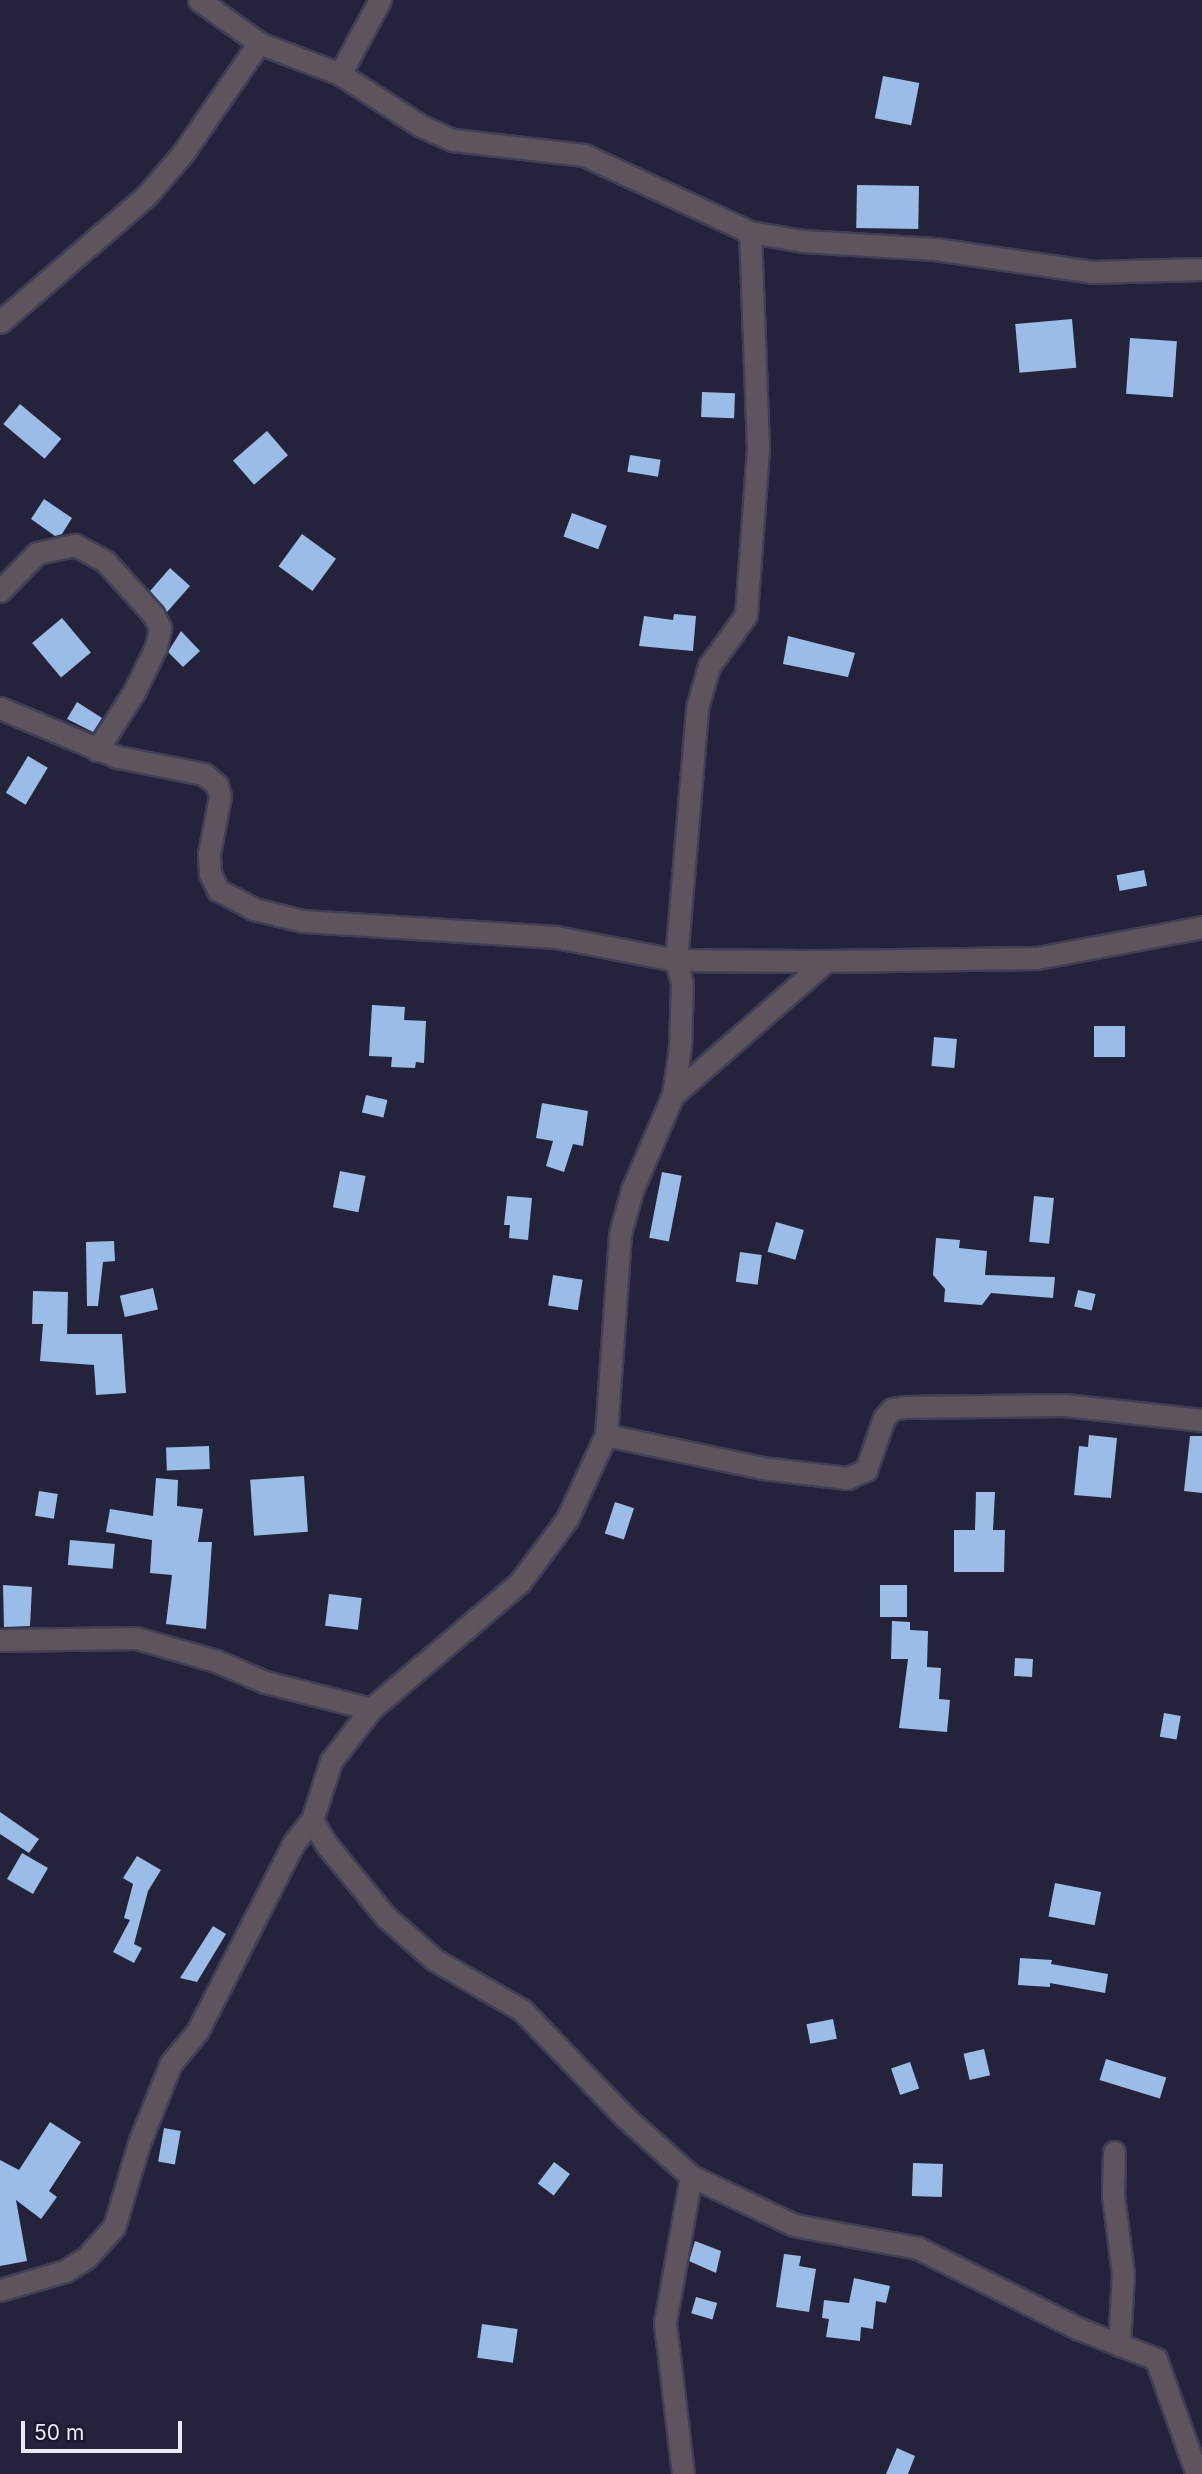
<!DOCTYPE html>
<style>
body{margin:0}
#map{position:relative;width:1202px;height:2474px;overflow:hidden;background:#25233b;font-family:Inter,sans-serif}
div>[style]{position:absolute}
.building>*{inset:0;background:#9abce6;transform-origin:0 0}
.roads{filter:drop-shadow(2px 0 #403f56) drop-shadow(-2px 0 #403f56) drop-shadow(0 2px #403f56) drop-shadow(0 -2px #403f56)}
.minor>*{height:21px;margin:-10.5px;padding:0 10.5px;transform-origin:10.5px;border-radius:10.5px;background:#5d545e}
span{translate:-50% -50%;white-space:nowrap;text-align:center;line-height:1.15;-webkit-text-stroke:7px #1c1931;paint-order:stroke}
.scale{position:absolute;left:21px;top:2421px;width:161px;height:32px;box-sizing:border-box;border:4px solid #e9e9f9;border-top:0;padding-left:9px;font-size:21px;line-height:24px;white-space:nowrap;color:#e9e9f9;-webkit-text-stroke:5px #1c1931;paint-order:stroke}
</style>
<div id="map">
<div class="building">
<i style="left:883px;top:76px;width:37px;height:43px;rotate:11deg"></i>
<i style="left:857px;top:185px;width:62px;height:43px;rotate:1deg"></i>
<i style="left:1072px;top:319px;width:49px;height:57px;rotate:85deg"></i>
<i style="left:1130px;top:338px;width:47px;height:56px;rotate:4deg"></i>
<i style="left:702px;top:392px;width:33px;height:25px;rotate:2deg"></i>
<i style="left:20px;top:404px;width:54px;height:26px;rotate:40deg"></i>
<i style="left:267px;top:431px;width:32px;height:45px;rotate:49deg"></i>
<i style="left:630px;top:455px;width:31px;height:17px;rotate:9deg"></i>
<i style="clip-path:polygon(44px 499px,72px 518px,62px 534px,55px 536px,31px 519px)"></i>
<i style="left:572px;top:513px;width:37px;height:25px;rotate:20deg"></i>
<i style="left:302px;top:534px;width:42px;height:40px;rotate:36deg"></i>
<i style="clip-path:polygon(170px 568px,190px 586px,167px 612px,150px 591px)"></i>
<i style="clip-path:polygon(674px 614px,696px 616px,693px 651px,639px 646px,644px 616px,673px 620px)"></i>
<i style="left:62px;top:618px;width:45px;height:39px;rotate:50deg"></i>
<i style="clip-path:polygon(181px 631px,200px 651px,183px 667px,168px 652px)"></i>
<i style="clip-path:polygon(788px 636px,855px 653px,848px 677px,783px 664px)"></i>
<i style="clip-path:polygon(77px 702px,102px 718px,93px 732px,67px 719px)"></i>
<i style="left:28px;top:756px;width:23px;height:43px;rotate:31deg"></i>
<i style="left:1144px;top:870px;width:16px;height:28px;rotate:79deg"></i>
<i style="clip-path:polygon(372px 1005px,405px 1007px,404px 1020px,426px 1021px,424px 1063px,416px 1062px,415px 1068px,391px 1067px,392px 1057px,369px 1056px)"></i>
<i style="left:1094px;top:1026px;width:31px;height:31px"></i>
<i style="left:934px;top:1037px;width:23px;height:29px;rotate:5deg"></i>
<i style="left:366px;top:1095px;width:22px;height:18px;rotate:13deg"></i>
<i style="clip-path:polygon(542px 1103px,588px 1111px,583px 1146px,573px 1144px,564px 1172px,546px 1166px,553px 1141px,536px 1138px)"></i>
<i style="left:340px;top:1171px;width:26px;height:37px;rotate:11deg"></i>
<i style="left:662px;top:1172px;width:20px;height:67px;rotate:11deg"></i>
<i style="clip-path:polygon(507px 1196px,532px 1198px,528px 1240px,509px 1238px,510px 1225px,504px 1225px)"></i>
<i style="left:1034px;top:1196px;width:20px;height:46px;rotate:6deg"></i>
<i style="left:776px;top:1222px;width:29px;height:31px;rotate:16deg"></i>
<i style="clip-path:polygon(936px 1238px,960px 1240px,959px 1248px,987px 1251px,985px 1275px,1055px 1277px,1053px 1298px,991px 1293px,982px 1305px,944px 1302px,945px 1289px,933px 1275px)"></i>
<i style="clip-path:polygon(114px 1241px,115px 1261px,103px 1262px,98px 1306px,87px 1306px,86px 1242px)"></i>
<i style="left:740px;top:1252px;width:22px;height:30px;rotate:8deg"></i>
<i style="left:553px;top:1275px;width:30px;height:31px;rotate:9deg"></i>
<i style="left:153px;top:1288px;width:22px;height:34px;rotate:77deg"></i>
<i style="left:1078px;top:1290px;width:18px;height:17px;rotate:13deg"></i>
<i style="clip-path:polygon(33px 1291px,68px 1292px,67px 1334px,122px 1334px,126px 1393px,96px 1395px,94px 1365px,40px 1361px,43px 1324px,32px 1324px)"></i>
<i style="clip-path:polygon(1089px 1435px,1117px 1438px,1111px 1498px,1074px 1495px,1079px 1446px,1088px 1447px)"></i>
<i style="clip-path:polygon(1190px 1436px,1202px 1436px,1202px 1493px,1184px 1491px)"></i>
<i style="left:209px;top:1446px;width:23px;height:43px;rotate:88deg"></i>
<i style="left:304px;top:1476px;width:56px;height:54px;rotate:86deg"></i>
<i style="clip-path:polygon(156px 1478px,178px 1480px,177px 1506px,203px 1509px,198px 1542px,212px 1542px,206px 1629px,166px 1624px,172px 1575px,150px 1573px,152px 1540px,106px 1532px,110px 1509px,153px 1516px)"></i>
<i style="left:39px;top:1491px;width:19px;height:25px;rotate:9deg"></i>
<i style="clip-path:polygon(976px 1492px,995px 1492px,993px 1530px,1005px 1530px,1004px 1572px,954px 1572px,954px 1530px,975px 1530px)"></i>
<i style="left:615px;top:1502px;width:20px;height:33px;rotate:18deg"></i>
<i style="left:70px;top:1540px;width:45px;height:25px;rotate:5deg"></i>
<i style="clip-path:polygon(3px 1585px,32px 1587px,30px 1626px,4px 1627px)"></i>
<i style="left:880px;top:1585px;width:27px;height:32px"></i>
<i style="left:329px;top:1594px;width:33px;height:32px;rotate:7deg"></i>
<i style="clip-path:polygon(892px 1621px,910px 1622px,910px 1630px,928px 1631px,927px 1667px,941px 1668px,939px 1699px,950px 1700px,947px 1732px,899px 1728px,908px 1659px,891px 1659px)"></i>
<i style="left:1015px;top:1658px;width:18px;height:18px;rotate:3deg"></i>
<i style="left:1164px;top:1713px;width:17px;height:24px;rotate:10deg"></i>
<i style="clip-path:polygon(0 1812px,39px 1839px,29px 1853px,0 1834px)"></i>
<i style="left:22px;top:1853px;width:30px;height:30px;rotate:30deg"></i>
<i style="clip-path:polygon(137px 1856px,161px 1870px,148px 1891px,134px 1944px,142px 1948px,134px 1963px,113px 1952px,130px 1920px,124px 1918px,133px 1884px,123px 1878px)"></i>
<i style="left:1055px;top:1883px;width:47px;height:34px;rotate:11deg"></i>
<i style="clip-path:polygon(213px 1926px,226px 1934px,197px 1982px,180px 1978px)"></i>
<i style="clip-path:polygon(1020px 1958px,1052px 1960px,1051px 1964px,1108px 1974px,1105px 1993px,1050px 1983px,1050px 1987px,1018px 1985px)"></i>
<i style="left:833px;top:2019px;width:20px;height:27px;rotate:79deg"></i>
<i style="left:984px;top:2049px;width:27px;height:21px;rotate:77deg"></i>
<i style="left:1106px;top:2059px;width:63px;height:22px;rotate:17deg"></i>
<i style="left:910px;top:2062px;width:28px;height:20px;rotate:71deg"></i>
<i style="clip-path:polygon(50px 2122px,81px 2142px,49px 2191px,57px 2197px,41px 2219px,16px 2200px,27px 2261px,0 2266px,0 2160px,19px 2170px)"></i>
<i style="left:164px;top:2128px;width:17px;height:34px;rotate:10deg"></i>
<i style="left:554px;top:2162px;width:20px;height:27px;rotate:37deg"></i>
<i style="left:913px;top:2163px;width:30px;height:33px;rotate:2deg"></i>
<i style="clip-path:polygon(695px 2241px,721px 2251px,716px 2273px,689px 2261px)"></i>
<i style="clip-path:polygon(784px 2254px,801px 2256px,799px 2266px,816px 2269px,809px 2312px,776px 2307px)"></i>
<i style="clip-path:polygon(854px 2278px,890px 2286px,886px 2303px,876px 2301px,873px 2329px,861px 2327px,860px 2341px,826px 2337px,829px 2319px,822px 2318px,824px 2300px,849px 2303px)"></i>
<i style="left:696px;top:2297px;width:22px;height:17px;rotate:16deg"></i>
<i style="left:482px;top:2324px;width:36px;height:34px;rotate:8deg"></i>
<i style="clip-path:polygon(897px 2448px,915px 2456px,908px 2474px,886px 2474px)"></i>
</div>
<div class="roads">
<div class="minor">
<i style="left:199px;top:0;width:74px;rotate:35.6deg"></i>
<i style="left:259px;top:43px;width:87px;rotate:20.9deg"></i>
<i style="left:340px;top:74px;width:96px;rotate:32.7deg"></i>
<i style="left:421px;top:126px;width:35px;rotate:24deg"></i>
<i style="left:453px;top:140px;width:132px;rotate:6.5deg"></i>
<i style="left:584px;top:155px;width:183px;rotate:24.9deg"></i>
<i style="left:750px;top:232px;width:54px;rotate:9.6deg"></i>
<i style="left:803px;top:241px;width:132px;rotate:3.5deg"></i>
<i style="left:935px;top:249px;width:159px;rotate:8.3deg"></i>
<i style="left:1092px;top:272px;width:110px;rotate:-1.6deg"></i>
<i style="left:340px;top:74px;width:84px;rotate:-61.6deg"></i>
<i style="left:0;top:322px;width:194px;rotate:-40.8deg"></i>
<i style="left:147px;top:195px;width:55px;rotate:-49.4deg"></i>
<i style="left:183px;top:153px;width:134px;rotate:-55.4deg"></i>
<i style="left:0;top:591px;width:53px;rotate:-45.8deg"></i>
<i style="left:37px;top:553px;width:39px;rotate:-12deg"></i>
<i style="left:75px;top:545px;width:34px;rotate:28deg"></i>
<i style="left:105px;top:561px;width:72px;rotate:47.8deg"></i>
<i style="left:153px;top:614px;width:16px;rotate:63deg"></i>
<i style="left:160px;top:628px;width:19px;rotate:102deg"></i>
<i style="left:156px;top:647px;width:50px;rotate:116.1deg"></i>
<i style="left:134px;top:692px;width:69px;rotate:122.5deg"></i>
<i style="left:0;top:708px;width:128px;rotate:22.6deg"></i>
<i style="left:118px;top:757px;width:88px;rotate:11.2deg"></i>
<i style="left:204px;top:774px;width:17px;rotate:40deg"></i>
<i style="left:217px;top:785px;width:11px;rotate:75deg"></i>
<i style="left:220px;top:796px;width:59px;rotate:100.7deg"></i>
<i style="left:209px;top:854px;width:19px;rotate:87deg"></i>
<i style="left:210px;top:873px;width:19px;rotate:65deg"></i>
<i style="left:218px;top:890px;width:41px;rotate:27.8deg"></i>
<i style="left:254px;top:909px;width:50px;rotate:13.8deg"></i>
<i style="left:303px;top:921px;width:254px;rotate:3.6deg"></i>
<i style="left:556px;top:937px;width:122px;rotate:10.9deg"></i>
<i style="left:676px;top:960px;width:150px;rotate:0.4deg"></i>
<i style="left:826px;top:961px;width:211px;rotate:-0.8deg"></i>
<i style="left:1037px;top:958px;width:168px;rotate:-10.6deg"></i>
<i style="left:673px;top:1095px;width:203px;rotate:-41.2deg"></i>
<i style="left:606px;top:1435px;width:159px;rotate:11.9deg"></i>
<i style="left:762px;top:1468px;width:86px;rotate:6.7deg"></i>
<i style="left:847px;top:1478px;width:21px;rotate:-23deg"></i>
<i style="left:866px;top:1470px;width:55px;rotate:-70.9deg"></i>
<i style="left:884px;top:1418px;width:12px;rotate:-48deg"></i>
<i style="left:892px;top:1409px;width:13px;rotate:-9deg"></i>
<i style="left:905px;top:1407px;width:159px;rotate:-0.7deg"></i>
<i style="left:1064px;top:1405px;width:139px;rotate:6.2deg"></i>
<i style="left:0;top:1640px;width:136px;rotate:-0.8deg"></i>
<i style="left:136px;top:1638px;width:83px;rotate:16deg"></i>
<i style="left:216px;top:1661px;width:53px;rotate:23.2deg"></i>
<i style="left:265px;top:1682px;width:109px;rotate:14.3deg"></i>
<i style="left:312px;top:1820px;width:28px;rotate:60deg"></i>
<i style="left:326px;top:1844px;width:94px;rotate:50.6deg"></i>
<i style="left:386px;top:1917px;width:65px;rotate:41.3deg"></i>
<i style="left:435px;top:1960px;width:100px;rotate:29.9deg"></i>
<i style="left:522px;top:2010px;width:149px;rotate:46.1deg"></i>
<i style="left:625px;top:2117px;width:89px;rotate:41.8deg"></i>
<i style="left:691px;top:2176px;width:114px;rotate:25.4deg"></i>
<i style="left:794px;top:2225px;width:126px;rotate:10.5deg"></i>
<i style="left:918px;top:2248px;width:178px;rotate:26.7deg"></i>
<i style="left:1077px;top:2328px;width:85px;rotate:21.4deg"></i>
<i style="left:1156px;top:2359px;width:122px;rotate:70.4deg"></i>
<i style="left:1114px;top:2152px;width:43px;rotate:91.3deg"></i>
<i style="left:1113px;top:2195px;width:80px;rotate:82.8deg"></i>
<i style="left:1123px;top:2274px;width:71px;rotate:93.2deg"></i>
<i style="left:0;top:2290px;width:68px;rotate:-16.3deg"></i>
<i style="left:65px;top:2271px;width:25px;rotate:-32deg"></i>
<i style="left:86px;top:2258px;width:42px;rotate:-47.9deg"></i>
<i style="left:114px;top:2227px;width:88px;rotate:-73.4deg"></i>
<i style="left:139px;top:2143px;width:86px;rotate:-68.2deg"></i>
<i style="left:171px;top:2063px;width:40px;rotate:-50deg"></i>
<i style="left:197px;top:2032px;width:211px;rotate:-62.9deg"></i>
<i style="left:293px;top:1844px;width:31px;rotate:-52deg"></i>
<i style="left:312px;top:1820px;width:62px;rotate:-72.1deg"></i>
<i style="left:331px;top:1761px;width:66px;rotate:-52.4deg"></i>
<i style="left:371px;top:1709px;width:196px;rotate:-40.4deg"></i>
<i style="left:520px;top:1582px;width:79px;rotate:-53.3deg"></i>
<i style="left:567px;top:1519px;width:93px;rotate:-65.1deg"></i>
<i style="left:606px;top:1435px;width:201px;rotate:-86deg"></i>
<i style="left:620px;top:1234px;width:46px;rotate:-74.7deg"></i>
<i style="left:632px;top:1190px;width:103px;rotate:-66.7deg"></i>
<i style="left:673px;top:1095px;width:49px;rotate:-81.7deg"></i>
<i style="left:680px;top:1047px;width:64px;rotate:-88.2deg"></i>
<i style="left:682px;top:983px;width:24px;rotate:-105deg"></i>
<i style="left:676px;top:960px;width:253px;rotate:-85.2deg"></i>
<i style="left:697px;top:708px;width:44px;rotate:-74.1deg"></i>
<i style="left:709px;top:666px;width:63px;rotate:-54deg"></i>
<i style="left:746px;top:615px;width:166px;rotate:-85.9deg"></i>
<i style="left:758px;top:449px;width:217px;rotate:-92.1deg"></i>
<i style="left:683px;top:2474px;width:153px;rotate:-96.8deg"></i>
<i style="left:665px;top:2322px;width:148px;rotate:-79.9deg"></i>
</div>
</div>
<div class="scale">50 m</div>
</div>
